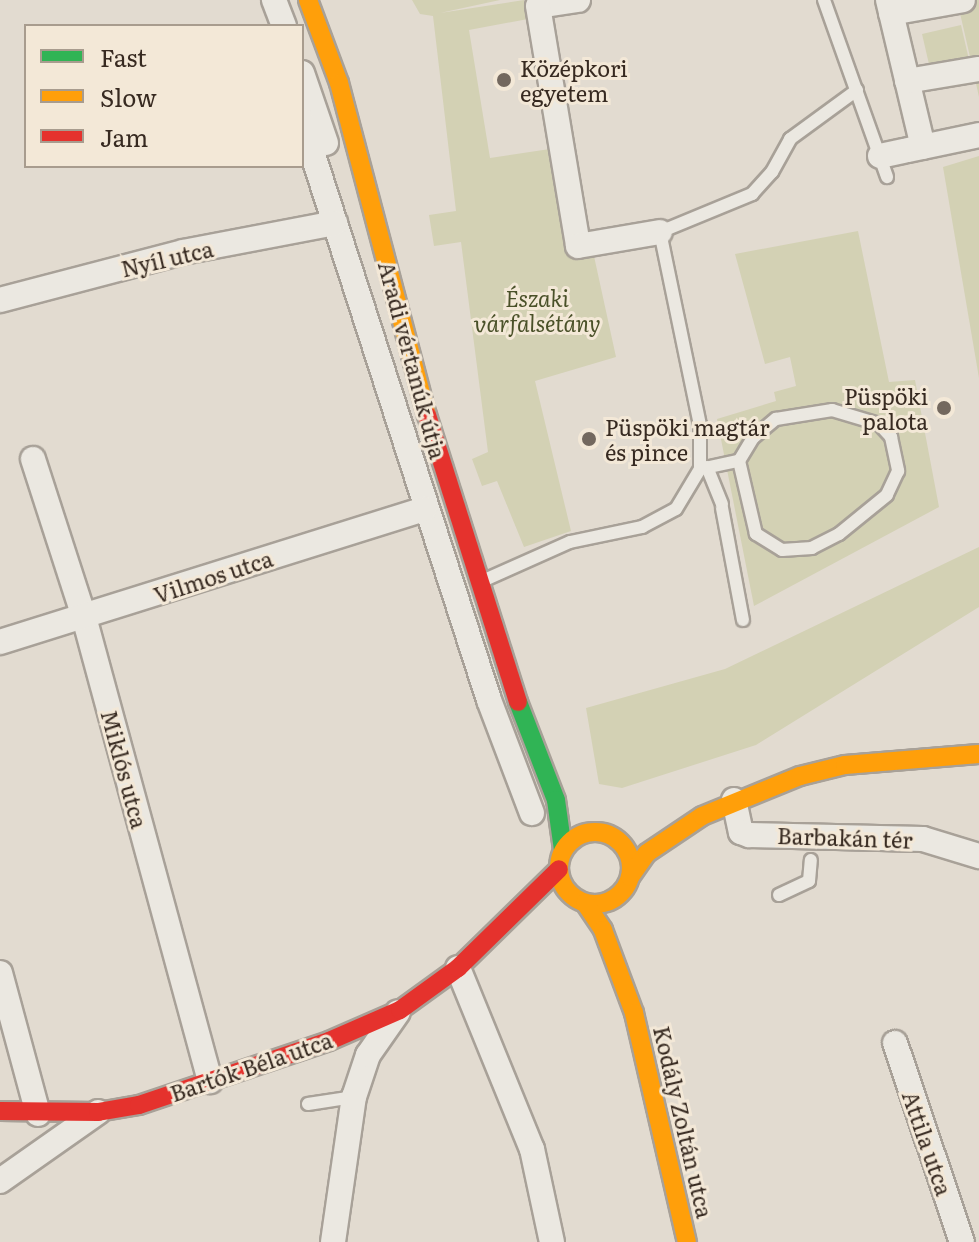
<!DOCTYPE html>
<meta charset="utf-8">
<style>
body{margin:0}
#map{position:relative;width:979px;height:1242px;overflow:hidden;background:#e2dbd0;font-family:Literata,serif}
div>[style]{position:absolute}
.green>*{inset:0;background:#d3d1b4;transform-origin:0 0}
.roads{filter:drop-shadow(2px 0 #a8a198) drop-shadow(-2px 0 #a8a198) drop-shadow(0 2px #a8a198) drop-shadow(0 -2px #a8a198)}
.lane>*{height:12px;margin:-6px;padding:0 6px;transform-origin:6px;border-radius:6px;background:#ebe8e1}
.street>*{height:24px;margin:-12px;padding:0 12px;transform-origin:12px;border-radius:12px;background:#ebe8e1}
.fast>*{height:18px;margin:-9px;padding:0 9px;transform-origin:9px;border-radius:9px;background:#30b455}
.slow>*{height:18px;margin:-9px;padding:0 9px;transform-origin:9px;border-radius:9px;background:#ff9f0a}
.slow>.ring{margin:-9px;padding:0;box-sizing:content-box;background:none;border:18px solid #ff9f0a;border-radius:50%}
.jam>*{height:18px;margin:-9px;padding:0 9px;transform-origin:9px;border-radius:9px;background:#e5322d}
.dots>*{width:22px;height:22px;translate:-50% -50%;box-sizing:border-box;border:4px solid #f3e8d7;border-radius:50%}
span{translate:-50% -50%;white-space:nowrap;text-align:center;line-height:1.15;-webkit-text-stroke:6px #f3e8d7;paint-order:stroke}
.poi-label{font-size:22px;color:#372a21}
.left{translate:0 -50%;text-align:left}
.right{translate:-100% -50%;text-align:right}
.street-label{font-size:22px;color:#372a21}
.park-label{font-size:22px;color:#4a5129;font-style:italic}
.legend{position:absolute;left:24px;top:24px;width:280px;height:144px;box-sizing:border-box;background:#f3e8d7;border:2px solid #a89c8e;margin:0;padding:10px 14px;list-style:none;font-size:24px;color:#372a21}
.legend li{display:flex;align-items:center;gap:16px;height:40px}
.legend b{width:40px;border:2px solid #a89c8e}
</style>
<div id="map">
<div class="green">
<i style="clip-path:polygon(412px 0,500px 0,440px 13px,524px 0,528px 19px,469px 30px,490px 158px,570px 146px,616px 357px,535px 381px,571px 531px,524px 547px,497px 481px,482px 486px,472px 459px,488px 452px,461px 242px,434px 246px,429px 215px,456px 211px,433px 16px,420px 14px)"></i>
<i style="clip-path:polygon(957px 0,979px 0,979px 97px,973px 70px)"></i>
<i style="left:961px;top:25px;width:40px;height:40px;rotate:77deg"></i>
<i style="clip-path:polygon(979px 156px,979px 378px,943px 167px)"></i>
<i style="clip-path:polygon(858px 231px,889px 382px,915px 380px,939px 507px,754px 606px,717px 419px,776px 401px,774px 392px,796px 386px,790px 357px,765px 364px,735px 254px)"></i>
<i style="clip-path:polygon(979px 547px,979px 607px,756px 745px,622px 788px,599px 784px,586px 708px,725px 669px)"></i>
</div>
<div class="roads">
<div class="lane">
<i style="left:824px;top:0;width:188px;rotate:70.4deg"></i>
<i style="left:707px;top:467px;width:40px;rotate:68deg"></i>
<i style="left:700px;top:469px;width:40px;rotate:-12deg"></i>
<i style="left:739px;top:461px;width:27px;rotate:-59deg"></i>
<i style="left:753px;top:438px;width:30px;rotate:-40deg"></i>
<i style="left:776px;top:419px;width:57px;rotate:-9.1deg"></i>
<i style="left:832px;top:410px;width:49px;rotate:16.6deg"></i>
<i style="left:879px;top:424px;width:18px;rotate:47deg"></i>
<i style="left:891px;top:437px;width:35px;rotate:78deg"></i>
<i style="left:898px;top:471px;width:26px;rotate:115deg"></i>
<i style="left:887px;top:495px;width:62px;rotate:140.9deg"></i>
<i style="left:839px;top:534px;width:30px;rotate:153deg"></i>
<i style="left:812px;top:548px;width:30px;rotate:176deg"></i>
<i style="left:782px;top:550px;width:31px;rotate:-148deg"></i>
<i style="left:756px;top:534px;width:75px;rotate:-103.1deg"></i>
<i style="left:722px;top:508px;width:114px;rotate:79.4deg"></i>
<i style="left:480px;top:582px;width:98px;rotate:-24deg"></i>
<i style="left:570px;top:542px;width:74px;rotate:-11.8deg"></i>
<i style="left:642px;top:527px;width:38px;rotate:-28deg"></i>
<i style="left:676px;top:509px;width:47px;rotate:-59deg"></i>
<i style="left:700px;top:469px;width:44px;rotate:-90deg"></i>
<i style="left:700px;top:425px;width:197px;rotate:-101.7deg"></i>
<i style="left:660px;top:232px;width:100px;rotate:-22.4deg"></i>
<i style="left:752px;top:194px;width:30px;rotate:-48deg"></i>
<i style="left:772px;top:172px;width:38px;rotate:-61deg"></i>
<i style="left:790px;top:139px;width:83px;rotate:-36.2deg"></i>
<i style="left:779px;top:895px;width:33px;rotate:-25deg"></i>
<i style="left:809px;top:881px;width:21px;rotate:-85deg"></i>
<i style="left:308px;top:1104px;width:47px;rotate:-8.7deg"></i>
</div>
<div class="street">
<i style="left:274px;top:0;width:28px;rotate:69deg"></i>
<i style="left:578px;top:0;width:40px;rotate:171.5deg"></i>
<i style="left:538px;top:6px;width:243px;rotate:80.5deg"></i>
<i style="left:578px;top:246px;width:83px;rotate:-9.7deg"></i>
<i style="left:888px;top:0;width:151px;rotate:76.6deg"></i>
<i style="left:891px;top:13px;width:73px;rotate:-10.2deg"></i>
<i style="left:302px;top:73px;width:74px;rotate:71.1deg"></i>
<i style="left:907px;top:81px;width:73px;rotate:-9.5deg"></i>
<i style="left:302px;top:121px;width:608px;rotate:72.1deg"></i>
<i style="left:489px;top:700px;width:121px;rotate:69.2deg"></i>
<i style="left:908px;top:150px;width:73px;rotate:-11.9deg"></i>
<i style="left:880px;top:156px;width:25px;rotate:-12deg"></i>
<i style="left:0;top:300px;width:189px;rotate:-14.7deg"></i>
<i style="left:183px;top:252px;width:155px;rotate:-10.8deg"></i>
<i style="left:33px;top:459px;width:166px;rotate:72.1deg"></i>
<i style="left:84px;top:617px;width:481px;rotate:74.8deg"></i>
<i style="left:0;top:642px;width:445px;rotate:-17.4deg"></i>
<i style="left:734px;top:800px;width:33px;rotate:78deg"></i>
<i style="left:741px;top:832px;width:9px;rotate:21deg"></i>
<i style="left:749px;top:835px;width:174px;rotate:1.3deg"></i>
<i style="left:923px;top:839px;width:59px;rotate:16.9deg"></i>
<i style="left:458px;top:968px;width:196px;rotate:67.8deg"></i>
<i style="left:532px;top:1149px;width:95px;rotate:77.9deg"></i>
<i style="left:0;top:973px;width:146px;rotate:74.9deg"></i>
<i style="left:895px;top:1043px;width:210px;rotate:71.4deg"></i>
<i style="left:0;top:1181px;width:120px;rotate:-35.1deg"></i>
<i style="left:333px;top:1242px;width:147px;rotate:-81.8deg"></i>
<i style="left:354px;top:1097px;width:44px;rotate:-71.6deg"></i>
<i style="left:368px;top:1055px;width:52px;rotate:-55.1deg"></i>
</div>
<div class="fast">
<i style="left:518px;top:702px;width:105px;rotate:68.8deg"></i>
<i style="left:556px;top:800px;width:50px;rotate:82deg"></i>
</div>
<div class="slow">
<i style="left:308px;top:0;width:89px;rotate:69.5deg"></i>
<i style="left:339px;top:83px;width:343px;rotate:75.2deg"></i>
<i class="ring" style="left:559px;top:832px;width:54px;height:54px"></i>
<i style="left:630px;top:877px;width:29px;rotate:-55deg"></i>
<i style="left:647px;top:853px;width:66px;rotate:-33.9deg"></i>
<i style="left:702px;top:816px;width:106px;rotate:-22.2deg"></i>
<i style="left:800px;top:776px;width:46px;rotate:-13.7deg"></i>
<i style="left:845px;top:765px;width:134px;rotate:-4.7deg"></i>
<i style="left:585px;top:903px;width:32px;rotate:56deg"></i>
<i style="left:603px;top:930px;width:89px;rotate:69.5deg"></i>
<i style="left:634px;top:1013px;width:235px;rotate:77deg"></i>
</div>
<div class="jam">
<i style="left:427px;top:415px;width:301px;rotate:72.4deg"></i>
<i style="left:0;top:1111px;width:98px;rotate:0.6deg"></i>
<i style="left:98px;top:1112px;width:42px;rotate:-9.7deg"></i>
<i style="left:139px;top:1105px;width:200px;rotate:-18.6deg"></i>
<i style="left:329px;top:1041px;width:77px;rotate:-23.6deg"></i>
<i style="left:400px;top:1010px;width:72px;rotate:-35.9deg"></i>
<i style="left:458px;top:968px;width:141px;rotate:-44.4deg"></i>
</div>
</div>
<div class="dots">
<i style="left:504px;top:80px;background:#73685e"></i>
<i style="left:944px;top:408px;background:#73685e"></i>
<i style="left:589px;top:439px;background:#73685e"></i>
</div>
<div class="poi-label">
<span class="left" style="left:520px;top:80px">Középkori<br>egyetem</span>
<span class="right" style="left:928px;top:408px">Püspöki<br>palota</span>
<span class="left" style="left:605px;top:439px">Püspöki magtár<br>és pince</span>
</div>
<div class="street-label">
<span style="left:167px;top:258px;rotate:-13deg">Nyíl utca</span>
<span style="left:413px;top:360px;rotate:75deg">Aradi vértanúk útja</span>
<span style="left:213px;top:576px;rotate:-18deg">Vilmos utca</span>
<span style="left:125px;top:769px;rotate:75deg">Miklós utca</span>
<span style="left:845px;top:837px;rotate:2deg">Barbakán tér</span>
<span style="left:251px;top:1066px;rotate:-19deg">Bartók Béla utca</span>
<span style="left:684px;top:1122px;rotate:77deg">Kodály Zoltán utca</span>
<span style="left:928px;top:1143px;rotate:71deg">Attila utca</span>
</div>
<div class="park-label">
<span style="left:537px;top:310px">Északi<br>várfalsétány</span>
</div>
<ul class="legend">
<li><b style="height:10px;background:#30b455"></b>Fast</li>
<li><b style="height:10px;background:#ff9f0a"></b>Slow</li>
<li><b style="height:10px;background:#e5322d"></b>Jam</li>
</ul>
</div>
